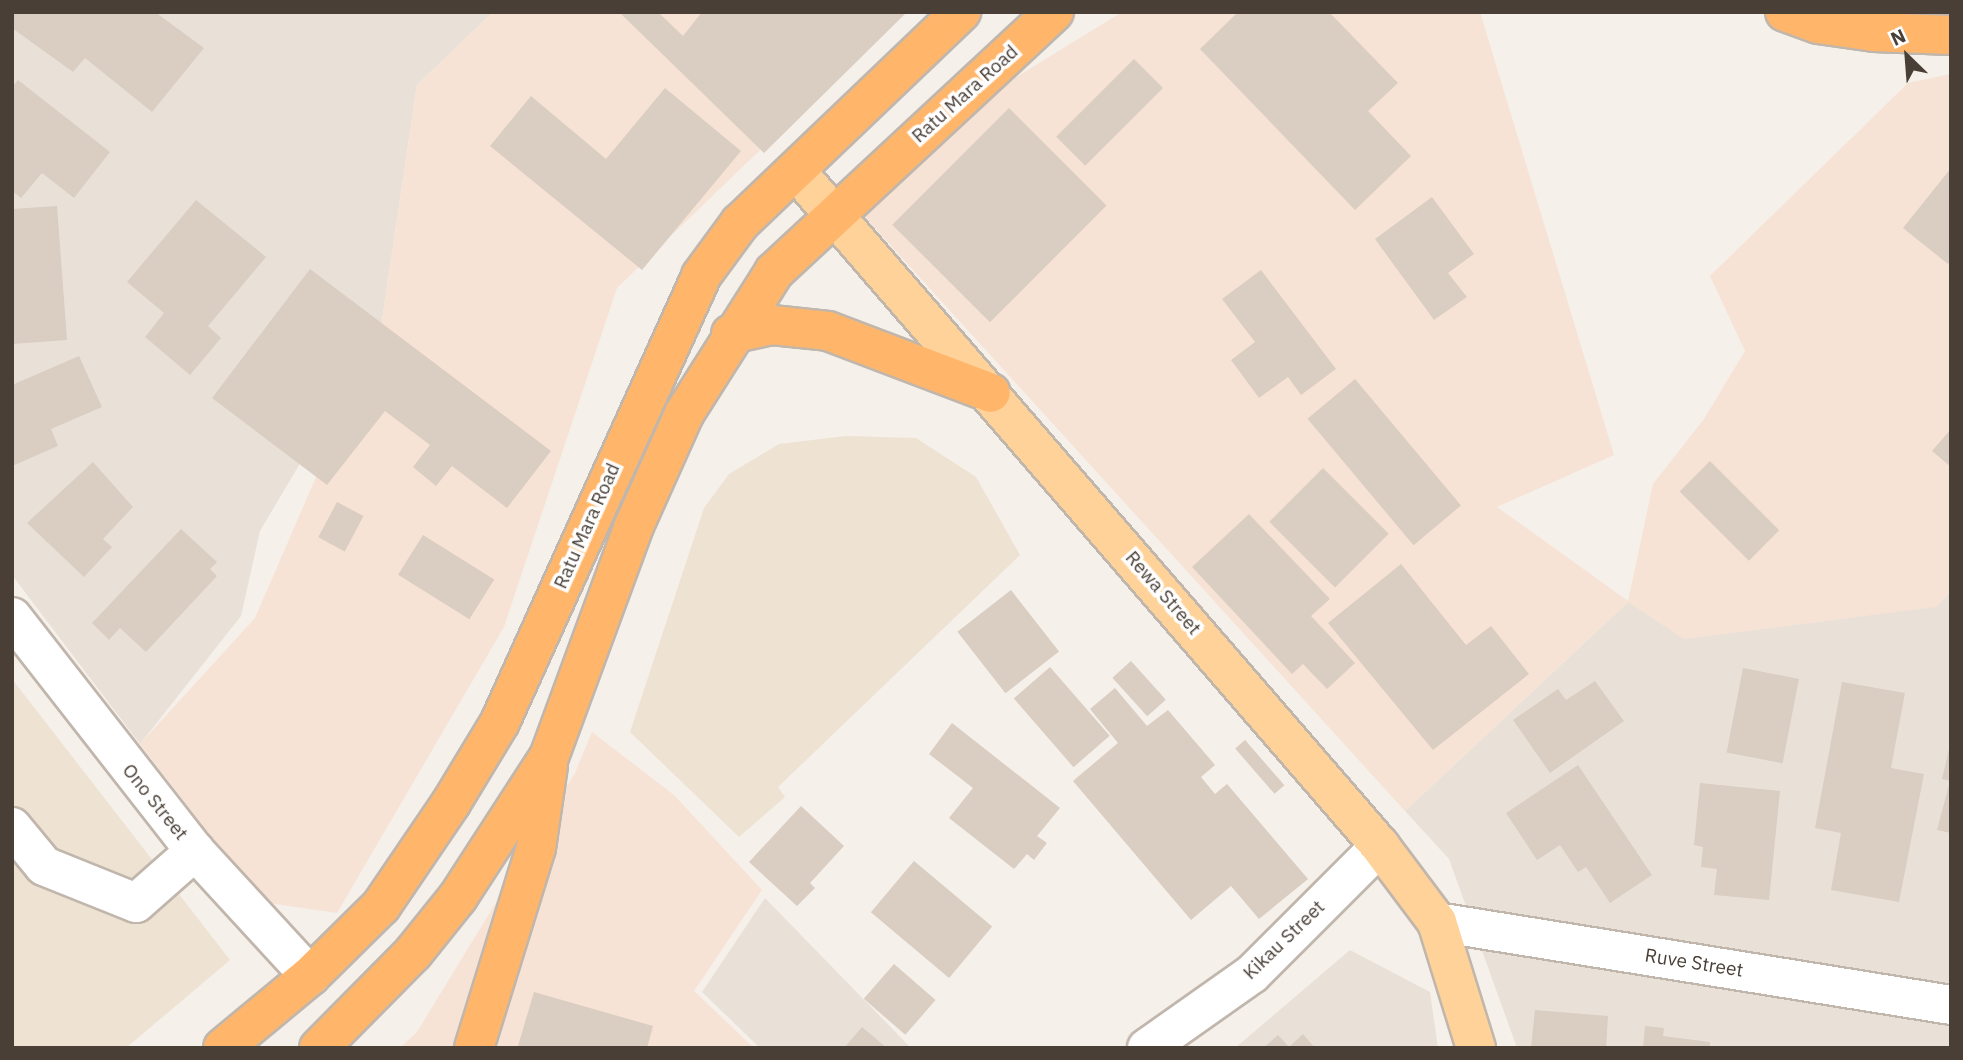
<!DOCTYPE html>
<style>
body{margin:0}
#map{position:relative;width:1963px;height:1060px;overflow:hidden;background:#f5f0ea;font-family:"IBM Plex Sans",sans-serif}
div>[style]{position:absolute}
.residential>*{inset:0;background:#e9e1d8}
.commercial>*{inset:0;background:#f7e3d5}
.education>*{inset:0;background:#eee2d3}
.building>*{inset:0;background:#dacdc2;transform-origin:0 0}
.roads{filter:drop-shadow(2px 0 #c1b6ac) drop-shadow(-2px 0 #c1b6ac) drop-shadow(0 2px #c1b6ac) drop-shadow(0 -2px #c1b6ac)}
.minor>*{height:38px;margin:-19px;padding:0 19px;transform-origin:19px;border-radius:19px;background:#fff}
.major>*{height:38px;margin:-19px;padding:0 19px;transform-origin:19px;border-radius:19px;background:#ffd299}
.highway>*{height:38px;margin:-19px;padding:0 19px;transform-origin:19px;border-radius:19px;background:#ffb66b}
span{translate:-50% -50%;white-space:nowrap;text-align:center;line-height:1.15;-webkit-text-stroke:7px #fff;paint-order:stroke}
.street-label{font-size:19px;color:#493f37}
.frame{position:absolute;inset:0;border:14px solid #493f37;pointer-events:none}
.north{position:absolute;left:1872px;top:21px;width:70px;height:70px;-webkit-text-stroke:5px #fff;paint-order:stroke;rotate:335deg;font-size:19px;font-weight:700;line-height:28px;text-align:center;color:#493f37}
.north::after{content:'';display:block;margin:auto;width:24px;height:32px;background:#493f37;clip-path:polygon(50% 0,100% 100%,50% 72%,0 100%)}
</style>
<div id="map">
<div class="residential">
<i style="clip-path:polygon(12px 12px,493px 12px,417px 85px,381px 327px,260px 531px,241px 616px,140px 744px,12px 575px)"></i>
<i style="clip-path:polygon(1951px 591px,1951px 1048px,1517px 1048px,1449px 859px,1405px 811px,1628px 602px,1936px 607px)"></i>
<i style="clip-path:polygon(765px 898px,911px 1048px,760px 1048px,702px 992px)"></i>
<i style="clip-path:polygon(1350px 950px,1430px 992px,1438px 1048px,1235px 1048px)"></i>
</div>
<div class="commercial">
<i style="clip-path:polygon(493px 12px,903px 12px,617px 288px,504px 627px,337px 913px,261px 902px,140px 744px,255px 618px,381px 327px,417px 85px)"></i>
<i style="clip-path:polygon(1122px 12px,1480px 12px,1614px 455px,1497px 507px,1628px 601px,1653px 484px,1704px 419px,1745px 351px,1710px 276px,1908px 83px,1951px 74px,1951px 591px,1936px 607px,1684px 639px,1628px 602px,1405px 811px,863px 215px,1013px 79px)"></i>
<i style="clip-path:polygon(592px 732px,674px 795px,762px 890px,694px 991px,754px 1048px,400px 1048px,417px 1032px,575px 773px)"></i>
</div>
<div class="education">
<i style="clip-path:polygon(846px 436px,916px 438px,976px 477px,1020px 555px,778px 787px,785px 797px,739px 837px,630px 732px,704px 508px,729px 474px,779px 444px)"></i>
<i style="clip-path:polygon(12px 679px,230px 960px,126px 1048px,12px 1048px)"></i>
</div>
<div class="building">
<i style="clip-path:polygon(12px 12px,155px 12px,204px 48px,152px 112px,85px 58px,73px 72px,12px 28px)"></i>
<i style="clip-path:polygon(619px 12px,658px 12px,683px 36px,702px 12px,907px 12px,764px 153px)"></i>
<i style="clip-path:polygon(1238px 12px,1329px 12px,1398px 83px,1368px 111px,1411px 156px,1355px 210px,1200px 49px)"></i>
<i style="left:1134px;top:59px;width:41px;height:110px;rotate:45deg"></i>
<i style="clip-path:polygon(18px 80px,110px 152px,74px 198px,42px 173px,21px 198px,12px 191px,12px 87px)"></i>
<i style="clip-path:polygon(665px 88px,741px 151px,642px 270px,490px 146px,531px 96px,606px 159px)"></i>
<i style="left:1009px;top:108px;width:138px;height:165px;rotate:45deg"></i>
<i style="clip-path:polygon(1951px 168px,1951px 260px,1948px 264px,1903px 228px)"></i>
<i style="clip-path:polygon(1432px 197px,1474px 254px,1448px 273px,1467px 297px,1434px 320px,1375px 239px)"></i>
<i style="clip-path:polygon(196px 200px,266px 257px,208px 326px,221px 338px,190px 375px,145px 337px,164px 313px,127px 282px)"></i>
<i style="clip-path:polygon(57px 206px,67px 340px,12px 344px,12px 209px)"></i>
<i style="clip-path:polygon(310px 269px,551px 451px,507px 508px,452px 466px,436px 486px,413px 467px,430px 445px,385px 411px,327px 485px,212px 398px)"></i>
<i style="clip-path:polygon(1261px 270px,1336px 369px,1301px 395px,1288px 377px,1259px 398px,1231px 360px,1255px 342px,1222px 299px)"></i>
<i style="clip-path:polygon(79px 356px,102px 407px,51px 429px,58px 446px,12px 466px,12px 385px)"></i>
<i style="left:1355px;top:379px;width:165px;height:62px;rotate:50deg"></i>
<i style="clip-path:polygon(1951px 429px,1951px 467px,1932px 451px)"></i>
<i style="left:1710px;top:461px;width:98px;height:43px;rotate:45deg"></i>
<i style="clip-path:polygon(93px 462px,133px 507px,103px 539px,112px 547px,84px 577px,27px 523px)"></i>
<i style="left:1323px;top:468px;width:93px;height:76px;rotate:45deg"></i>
<i style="left:337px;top:502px;width:30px;height:40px;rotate:28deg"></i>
<i style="clip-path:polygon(1249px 514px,1330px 599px,1311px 616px,1355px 663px,1327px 689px,1303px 664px,1292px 674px,1192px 567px)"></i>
<i style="clip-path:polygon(181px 529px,217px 562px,210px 569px,217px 576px,146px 652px,120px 628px,109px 640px,92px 623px)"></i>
<i style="left:423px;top:535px;width:84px;height:47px;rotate:32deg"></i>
<i style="clip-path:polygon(1401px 564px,1466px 645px,1491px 626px,1529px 674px,1433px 750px,1328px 623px)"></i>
<i style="left:1011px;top:590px;width:78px;height:68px;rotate:52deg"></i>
<i style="left:1131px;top:661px;width:52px;height:25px;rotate:48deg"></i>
<i style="left:1050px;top:667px;width:91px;height:48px;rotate:49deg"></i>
<i style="left:1743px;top:668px;width:57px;height:86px;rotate:11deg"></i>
<i style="clip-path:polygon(1595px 681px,1624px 721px,1550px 773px,1513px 720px,1558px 689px,1566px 700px)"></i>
<i style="clip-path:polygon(1842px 682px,1905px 693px,1891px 768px,1924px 774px,1899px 902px,1831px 890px,1841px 833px,1815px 828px)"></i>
<i style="clip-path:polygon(1115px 688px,1147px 726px,1168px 710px,1215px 765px,1201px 777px,1215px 794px,1227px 784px,1308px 879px,1259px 919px,1231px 886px,1191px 920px,1073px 781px,1118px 743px,1090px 709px)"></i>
<i style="clip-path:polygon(952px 723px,1060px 808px,1037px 836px,1047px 843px,1034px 860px,1027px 854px,1014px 869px,949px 818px,973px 788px,929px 754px)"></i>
<i style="left:1245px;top:740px;width:60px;height:13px;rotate:49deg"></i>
<i style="clip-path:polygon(1950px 745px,1951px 746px,1951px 781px,1942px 779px)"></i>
<i style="clip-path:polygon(1578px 765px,1652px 875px,1610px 903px,1586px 867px,1578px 872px,1560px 845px,1537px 860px,1506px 813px)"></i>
<i style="clip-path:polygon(1950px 781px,1951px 781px,1951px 833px,1937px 830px)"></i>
<i style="clip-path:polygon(1700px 783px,1780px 791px,1769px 900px,1714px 895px,1717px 869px,1701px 867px,1703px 847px,1694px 845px)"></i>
<i style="clip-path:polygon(801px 806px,844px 846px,810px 883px,815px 888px,797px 906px,749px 862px)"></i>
<i style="left:914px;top:861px;width:102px;height:67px;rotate:40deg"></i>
<i style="left:894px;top:964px;width:55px;height:46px;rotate:41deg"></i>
<i style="clip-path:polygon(534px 992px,653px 1026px,647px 1048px,518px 1046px)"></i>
<i style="clip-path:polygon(1535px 1010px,1608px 1016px,1606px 1048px,1531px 1048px)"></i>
<i style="clip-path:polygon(1645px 1026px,1664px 1028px,1663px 1036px,1710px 1042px,1710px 1048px,1643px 1048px)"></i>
<i style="clip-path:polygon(862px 1027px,887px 1048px,844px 1048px)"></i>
<i style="clip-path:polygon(1303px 1034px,1315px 1048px,1263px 1048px,1278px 1035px,1289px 1047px)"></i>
</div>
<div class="roads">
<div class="minor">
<i style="left:12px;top:617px;width:297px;rotate:52deg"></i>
<i style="left:195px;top:851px;width:170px;rotate:47.4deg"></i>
<i style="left:12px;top:827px;width:50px;rotate:50.6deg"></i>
<i style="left:44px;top:866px;width:99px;rotate:21.9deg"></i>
<i style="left:136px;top:903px;width:79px;rotate:-41.4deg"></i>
<i style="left:1437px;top:922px;width:521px;rotate:9.17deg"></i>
<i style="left:1147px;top:1048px;width:128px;rotate:-35.2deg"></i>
<i style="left:1252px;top:974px;width:181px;rotate:-45deg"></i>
</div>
<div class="major">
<i style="left:796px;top:171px;width:893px;rotate:49.13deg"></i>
<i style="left:1380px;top:846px;width:95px;rotate:53.1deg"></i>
<i style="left:1437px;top:922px;width:132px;rotate:72.8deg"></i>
</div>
<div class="highway">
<i style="left:1785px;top:12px;width:35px;rotate:20deg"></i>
<i style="left:1818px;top:24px;width:57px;rotate:8.1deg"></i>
<i style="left:1874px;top:32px;width:77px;rotate:2.2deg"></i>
<i style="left:731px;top:334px;width:42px;rotate:-12.4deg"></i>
<i style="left:772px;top:325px;width:56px;rotate:6.1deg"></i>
<i style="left:828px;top:331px;width:174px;rotate:20.8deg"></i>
<i style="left:223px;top:1048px;width:113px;rotate:-39.6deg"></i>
<i style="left:310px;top:976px;width:100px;rotate:-44.6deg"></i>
<i style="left:381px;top:906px;width:125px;rotate:-55.8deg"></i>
<i style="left:451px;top:803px;width:95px;rotate:-58.8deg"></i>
<i style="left:500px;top:722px;width:489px;rotate:-65.7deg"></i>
<i style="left:701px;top:276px;width:66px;rotate:-53.7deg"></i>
<i style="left:740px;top:223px;width:306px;rotate:-43.7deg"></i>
<i style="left:319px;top:1048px;width:134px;rotate:-45.3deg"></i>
<i style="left:413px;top:953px;width:72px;rotate:-51.2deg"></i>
<i style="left:458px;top:897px;width:167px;rotate:-57deg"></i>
<i style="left:549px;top:757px;width:246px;rotate:-69.8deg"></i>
<i style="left:634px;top:526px;width:123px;rotate:-65.9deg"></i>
<i style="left:684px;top:414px;width:168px;rotate:-57.6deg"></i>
<i style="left:774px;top:272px;width:382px;rotate:-42.9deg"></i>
<i style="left:474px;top:1048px;width:209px;rotate:-72.8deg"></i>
<i style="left:536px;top:848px;width:83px;rotate:-81.7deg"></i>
</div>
</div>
<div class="street-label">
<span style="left:965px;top:94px;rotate:-42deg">Ratu Mara Road</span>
<span style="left:587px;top:526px;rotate:-66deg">Ratu Mara Road</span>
<span style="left:1163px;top:593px;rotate:49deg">Rewa Street</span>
<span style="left:155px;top:802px;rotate:51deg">Ono Street</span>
<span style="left:1284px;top:940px;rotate:-44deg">Kikau Street</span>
<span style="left:1694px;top:963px;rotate:9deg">Ruve Street</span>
</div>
<div class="frame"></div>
<div class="north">N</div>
</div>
